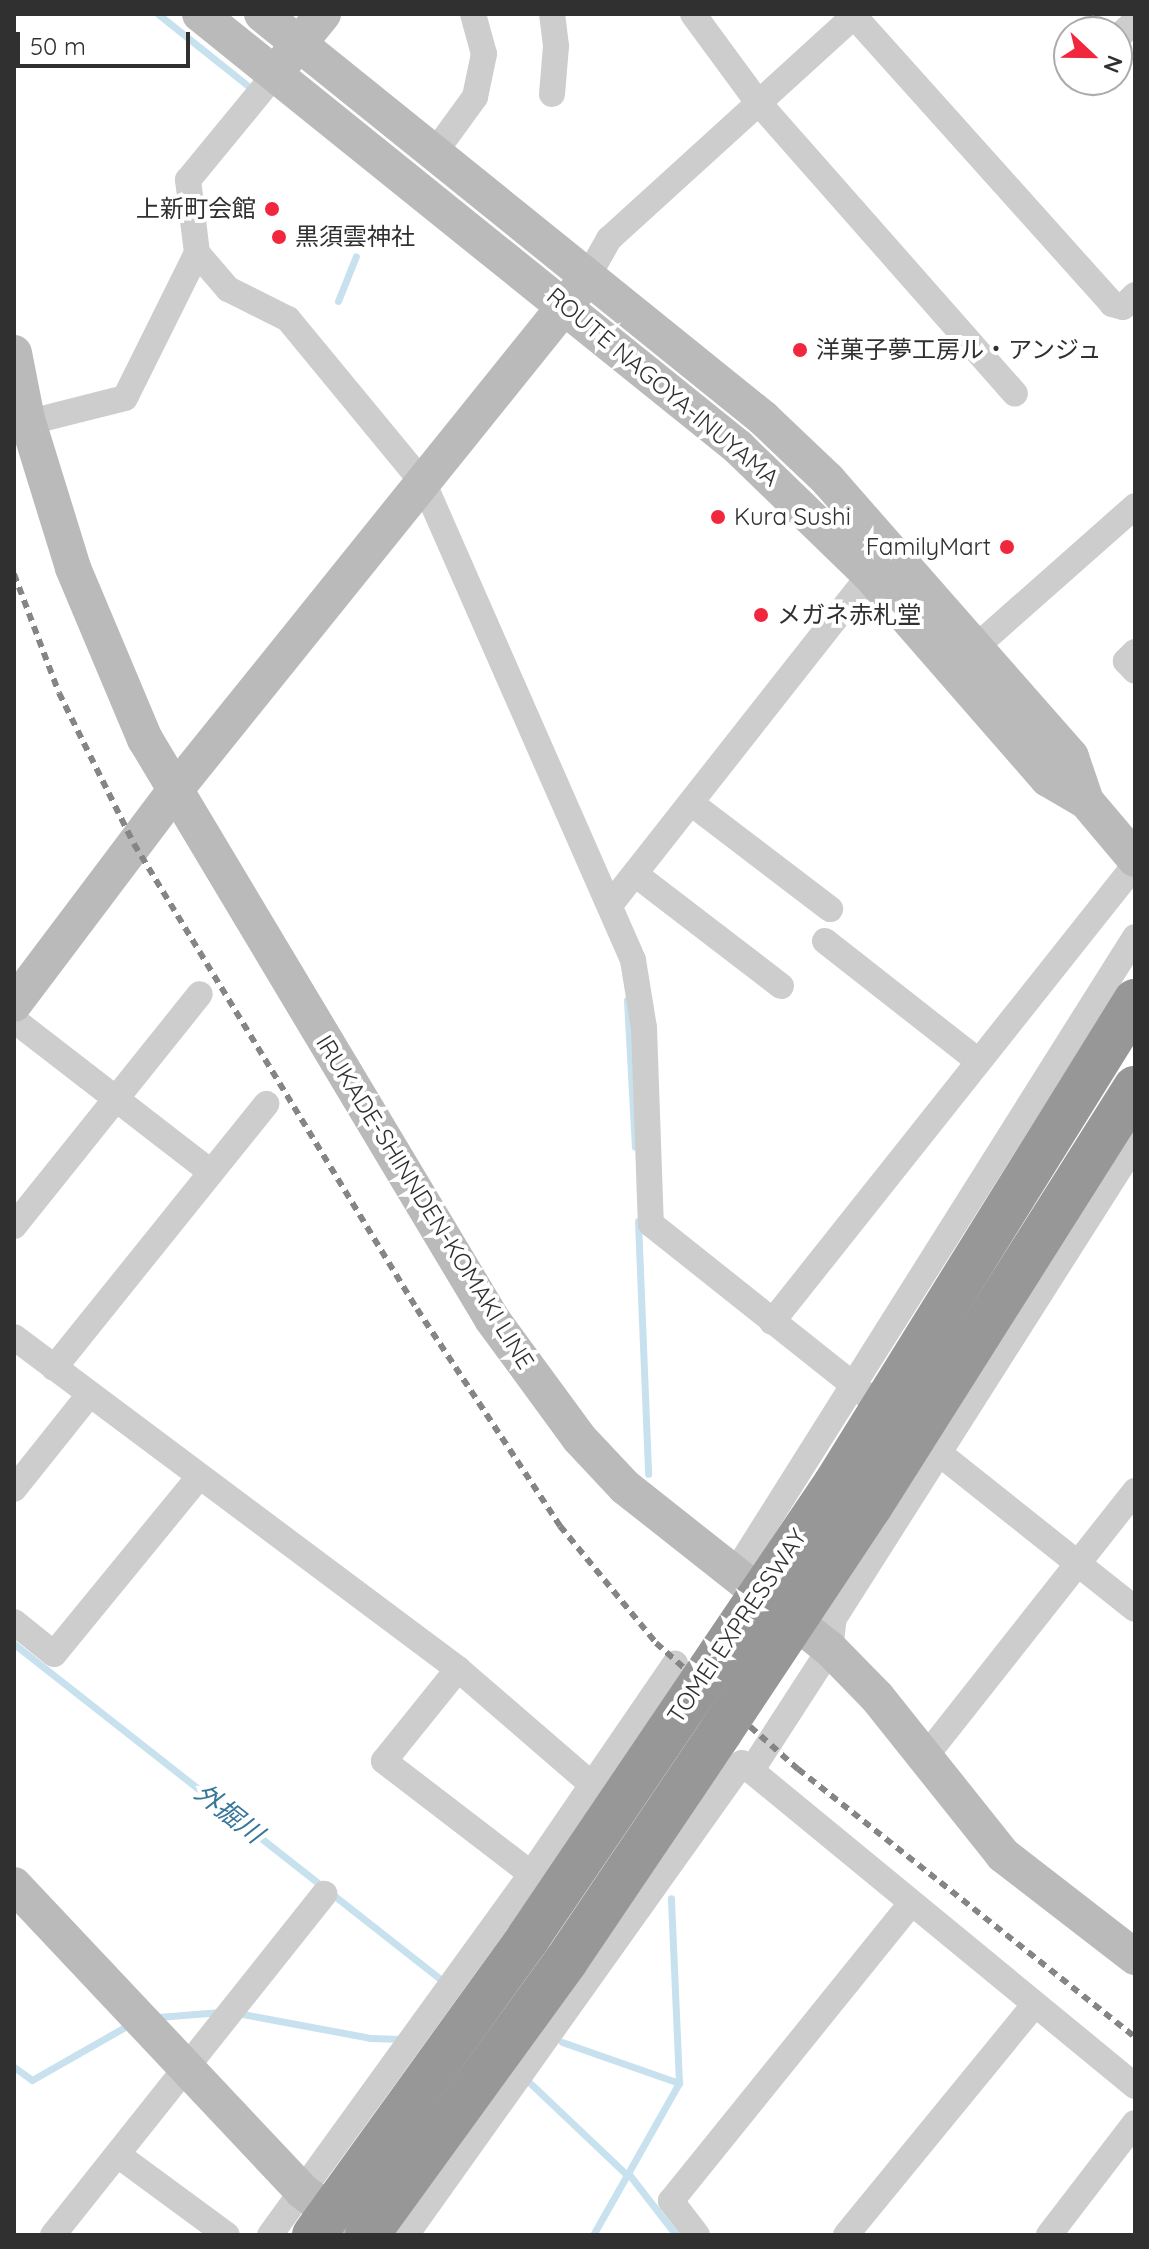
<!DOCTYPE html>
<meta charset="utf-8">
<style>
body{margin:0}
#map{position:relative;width:1149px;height:2249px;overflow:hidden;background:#fff;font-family:Quicksand,"Noto Sans JP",sans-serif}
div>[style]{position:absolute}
.stream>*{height:7px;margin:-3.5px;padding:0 3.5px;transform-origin:3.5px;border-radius:3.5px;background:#c8e1ee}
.street>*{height:26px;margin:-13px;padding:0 13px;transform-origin:13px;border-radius:13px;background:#cdcdcd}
.secondary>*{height:36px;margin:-18px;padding:0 18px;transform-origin:18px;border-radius:18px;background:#bababa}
.rail>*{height:6px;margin-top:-3px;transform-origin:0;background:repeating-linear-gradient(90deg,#858585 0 8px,transparent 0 14px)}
.highway-bridge>*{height:44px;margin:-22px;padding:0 22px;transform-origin:22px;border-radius:22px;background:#979797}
.dots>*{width:22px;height:22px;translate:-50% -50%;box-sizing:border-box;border:4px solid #fff;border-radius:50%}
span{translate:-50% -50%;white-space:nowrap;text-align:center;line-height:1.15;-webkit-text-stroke:8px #fff;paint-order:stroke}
.poi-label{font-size:24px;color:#303030}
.right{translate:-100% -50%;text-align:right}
.left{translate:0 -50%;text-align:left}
.street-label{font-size:24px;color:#303030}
.water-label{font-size:26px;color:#377698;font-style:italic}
.frame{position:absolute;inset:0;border:16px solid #303030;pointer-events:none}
.north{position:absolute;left:1053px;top:16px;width:80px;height:80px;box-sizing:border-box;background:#fff;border:2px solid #acacac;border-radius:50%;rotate:112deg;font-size:22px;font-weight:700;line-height:32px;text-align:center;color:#303030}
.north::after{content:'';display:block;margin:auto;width:28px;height:36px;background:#f1273e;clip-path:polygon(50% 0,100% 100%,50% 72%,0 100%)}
.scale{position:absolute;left:16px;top:32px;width:174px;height:36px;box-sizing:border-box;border:4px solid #303030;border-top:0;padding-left:10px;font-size:24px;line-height:28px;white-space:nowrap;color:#303030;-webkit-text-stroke:6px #fff;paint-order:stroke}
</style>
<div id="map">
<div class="stream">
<i style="left:158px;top:14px;width:114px;rotate:38.6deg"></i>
<i style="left:338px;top:301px;width:48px;rotate:-68.2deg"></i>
<i style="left:627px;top:1000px;width:147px;rotate:86.9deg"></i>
<i style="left:638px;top:1221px;width:253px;rotate:87.7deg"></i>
<i style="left:14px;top:1644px;width:547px;rotate:38.17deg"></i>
<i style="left:237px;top:2013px;width:135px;rotate:10.6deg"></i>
<i style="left:370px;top:2038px;width:32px;rotate:2deg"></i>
<i style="left:158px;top:2017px;width:63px;rotate:-4.5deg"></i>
<i style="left:562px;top:2042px;width:124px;rotate:19.3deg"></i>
<i style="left:14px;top:2067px;width:22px;rotate:36deg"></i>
<i style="left:32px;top:2080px;width:107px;rotate:-29.7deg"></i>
<i style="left:530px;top:2083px;width:134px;rotate:43.5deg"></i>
<i style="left:628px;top:2173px;width:78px;rotate:52.3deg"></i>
<i style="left:593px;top:2235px;width:175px;rotate:-60.5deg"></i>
<i style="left:679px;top:2083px;width:185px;rotate:-92.5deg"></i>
</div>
<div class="street">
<i style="left:693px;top:14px;width:108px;rotate:53.7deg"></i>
<i style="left:757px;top:101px;width:390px;rotate:48.6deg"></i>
<i style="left:854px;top:16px;width:387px;rotate:48.1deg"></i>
<i style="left:1112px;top:304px;width:11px;rotate:15deg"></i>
<i style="left:1123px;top:307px;width:17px;rotate:-45deg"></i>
<i style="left:1117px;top:38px;width:25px;rotate:-43deg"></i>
<i style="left:552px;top:94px;width:48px;rotate:-85.2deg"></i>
<i style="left:556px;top:46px;width:32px;rotate:-97deg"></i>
<i style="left:435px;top:152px;width:68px;rotate:-54deg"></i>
<i style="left:475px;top:97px;width:44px;rotate:-78.2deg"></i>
<i style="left:484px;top:54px;width:41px;rotate:-105.4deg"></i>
<i style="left:197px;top:253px;width:48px;rotate:49.3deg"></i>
<i style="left:228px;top:289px;width:67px;rotate:26.6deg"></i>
<i style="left:288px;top:319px;width:214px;rotate:50.5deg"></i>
<i style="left:424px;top:484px;width:520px;rotate:66.29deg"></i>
<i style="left:633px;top:960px;width:69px;rotate:80.8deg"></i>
<i style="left:644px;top:1028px;width:196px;rotate:88deg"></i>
<i style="left:651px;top:1224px;width:618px;rotate:38.5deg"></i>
<i style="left:588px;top:276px;width:43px;rotate:-60.4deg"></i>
<i style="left:609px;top:239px;width:334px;rotate:-42.3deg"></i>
<i style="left:14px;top:426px;width:114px;rotate:-14.2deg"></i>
<i style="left:125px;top:398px;width:162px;rotate:-63.6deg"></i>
<i style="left:197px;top:253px;width:74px;rotate:-97deg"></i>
<i style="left:188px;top:180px;width:139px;rotate:-50.6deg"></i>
<i style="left:977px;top:646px;width:211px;rotate:-41.5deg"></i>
<i style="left:1135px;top:652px;width:13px;rotate:135deg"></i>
<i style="left:1126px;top:661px;width:13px;rotate:48deg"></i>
<i style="left:691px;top:803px;width:175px;rotate:37.3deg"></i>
<i style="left:635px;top:874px;width:184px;rotate:37.5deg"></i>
<i style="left:610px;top:905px;width:420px;rotate:-51.8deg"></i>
<i style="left:825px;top:941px;width:193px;rotate:38.1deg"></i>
<i style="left:14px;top:1020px;width:249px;rotate:37.7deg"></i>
<i style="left:14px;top:1226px;width:297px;rotate:-51.3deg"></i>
<i style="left:772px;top:1322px;width:584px;rotate:-51.54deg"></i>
<i style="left:14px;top:1337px;width:554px;rotate:36.79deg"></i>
<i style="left:458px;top:1669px;width:176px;rotate:40.8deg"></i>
<i style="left:54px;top:1368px;width:339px;rotate:-51.2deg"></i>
<i style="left:14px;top:1489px;width:120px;rotate:-51.4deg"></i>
<i style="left:735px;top:1573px;width:751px;rotate:-57.83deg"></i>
<i style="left:14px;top:1622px;width:51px;rotate:38.7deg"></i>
<i style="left:54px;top:1654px;width:226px;rotate:-50.7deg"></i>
<i style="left:458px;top:1669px;width:118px;rotate:128.8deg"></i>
<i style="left:384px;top:1761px;width:185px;rotate:37.5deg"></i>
<i style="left:925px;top:1757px;width:339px;rotate:-51.7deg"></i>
<i style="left:751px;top:1771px;width:145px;rotate:-57.1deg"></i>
<i style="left:830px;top:1649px;width:31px;rotate:-83deg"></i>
<i style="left:834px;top:1618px;width:561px;rotate:-57.58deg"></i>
<i style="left:118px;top:2155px;width:135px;rotate:36.3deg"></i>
<i style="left:53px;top:2235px;width:436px;rotate:-51.5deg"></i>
<i style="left:270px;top:2235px;width:445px;rotate:-54.1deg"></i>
<i style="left:531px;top:1874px;width:255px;rotate:-55.6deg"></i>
<i style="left:406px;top:2235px;width:579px;rotate:-54.55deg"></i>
<i style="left:742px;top:1763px;width:509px;rotate:39.42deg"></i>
<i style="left:697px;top:2235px;width:43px;rotate:-127.4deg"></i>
<i style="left:671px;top:2201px;width:380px;rotate:-51.1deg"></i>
<i style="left:846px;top:2235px;width:297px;rotate:-50.7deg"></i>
<i style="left:1049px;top:2235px;width:141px;rotate:-52.5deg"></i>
</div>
<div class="secondary">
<i style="left:200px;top:14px;width:691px;rotate:38.83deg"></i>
<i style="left:738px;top:447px;width:184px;rotate:44.1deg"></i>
<i style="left:870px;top:575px;width:271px;rotate:48.9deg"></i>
<i style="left:1048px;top:779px;width:44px;rotate:30.1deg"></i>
<i style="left:1086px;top:801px;width:76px;rotate:49.8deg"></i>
<i style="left:262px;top:14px;width:644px;rotate:38.88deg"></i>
<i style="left:763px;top:418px;width:90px;rotate:43.6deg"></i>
<i style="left:828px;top:480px;width:368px;rotate:48.7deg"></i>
<i style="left:1071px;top:757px;width:46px;rotate:71.2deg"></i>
<i style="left:284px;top:62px;width:62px;rotate:-50.9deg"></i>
<i style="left:14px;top:353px;width:67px;rotate:78.9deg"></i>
<i style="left:27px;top:419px;width:156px;rotate:72.8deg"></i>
<i style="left:73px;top:568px;width:186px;rotate:67.2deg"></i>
<i style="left:145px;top:739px;width:676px;rotate:59.11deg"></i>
<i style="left:492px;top:1319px;width:147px;rotate:53.8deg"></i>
<i style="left:579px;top:1438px;width:67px;rotate:46.8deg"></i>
<i style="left:625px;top:1487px;width:261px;rotate:38.3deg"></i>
<i style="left:830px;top:1649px;width:67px;rotate:45.6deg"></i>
<i style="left:877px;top:1697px;width:202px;rotate:51.4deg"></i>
<i style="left:1003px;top:1855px;width:167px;rotate:37.7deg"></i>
<i style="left:14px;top:1004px;width:269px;rotate:-53deg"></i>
<i style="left:176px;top:789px;width:644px;rotate:-51.17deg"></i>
<i style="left:14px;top:1885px;width:420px;rotate:46.7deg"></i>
<i style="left:302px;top:2191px;width:62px;rotate:36.5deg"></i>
</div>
<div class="rail">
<i style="left:14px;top:574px;width:127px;rotate:69.3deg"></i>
<i style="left:59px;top:693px;width:169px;rotate:63.6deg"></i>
<i style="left:134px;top:844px;width:544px;rotate:58.68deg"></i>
<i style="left:417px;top:1309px;width:260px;rotate:56.6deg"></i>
<i style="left:560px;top:1526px;width:151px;rotate:50.6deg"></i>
<i style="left:656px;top:1643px;width:190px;rotate:41.6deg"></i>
<i style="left:798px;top:1769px;width:431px;rotate:38.5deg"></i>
</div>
<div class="highway-bridge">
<i style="left:314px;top:2235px;width:366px;rotate:-54.2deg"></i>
<i style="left:528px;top:1938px;width:548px;rotate:-55.93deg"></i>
<i style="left:835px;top:1484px;width:569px;rotate:-58.15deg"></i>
<i style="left:367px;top:2235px;width:339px;rotate:-54deg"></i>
<i style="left:566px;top:1961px;width:277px;rotate:-56deg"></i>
<i style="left:721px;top:1731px;width:269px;rotate:-56.4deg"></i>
<i style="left:870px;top:1507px;width:496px;rotate:-57.7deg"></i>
</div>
<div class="dots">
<i style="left:272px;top:209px;background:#f1273e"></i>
<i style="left:279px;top:237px;background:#f1273e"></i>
<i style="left:800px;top:350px;background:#f1273e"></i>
<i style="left:718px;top:517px;background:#f1273e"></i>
<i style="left:1007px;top:547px;background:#f1273e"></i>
<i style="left:761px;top:615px;background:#f1273e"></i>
</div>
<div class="poi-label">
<span class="right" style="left:256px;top:209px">上新町会館</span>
<span class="left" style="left:295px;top:237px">黒須雲神社</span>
<span class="left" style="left:816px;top:350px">洋菓子夢工房ル・アンジュ</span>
<span class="left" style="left:734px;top:517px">Kura Sushi</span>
<span class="right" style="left:991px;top:547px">FamilyMart</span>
<span class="left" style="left:777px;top:615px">メガネ赤札堂</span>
</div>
<div class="street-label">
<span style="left:663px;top:387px;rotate:40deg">ROUTE NAGOYA-INUYAMA</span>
<span style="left:425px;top:1202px;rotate:58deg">IRUKADE-SHINNDEN-KOMAKI LINE</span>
<span style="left:737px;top:1626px;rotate:-56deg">TOMEI EXPRESSWAY</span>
</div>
<div class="water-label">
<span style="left:229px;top:1813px;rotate:38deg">外掘川</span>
</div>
<div class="frame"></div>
<div class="north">N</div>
<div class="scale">50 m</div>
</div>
